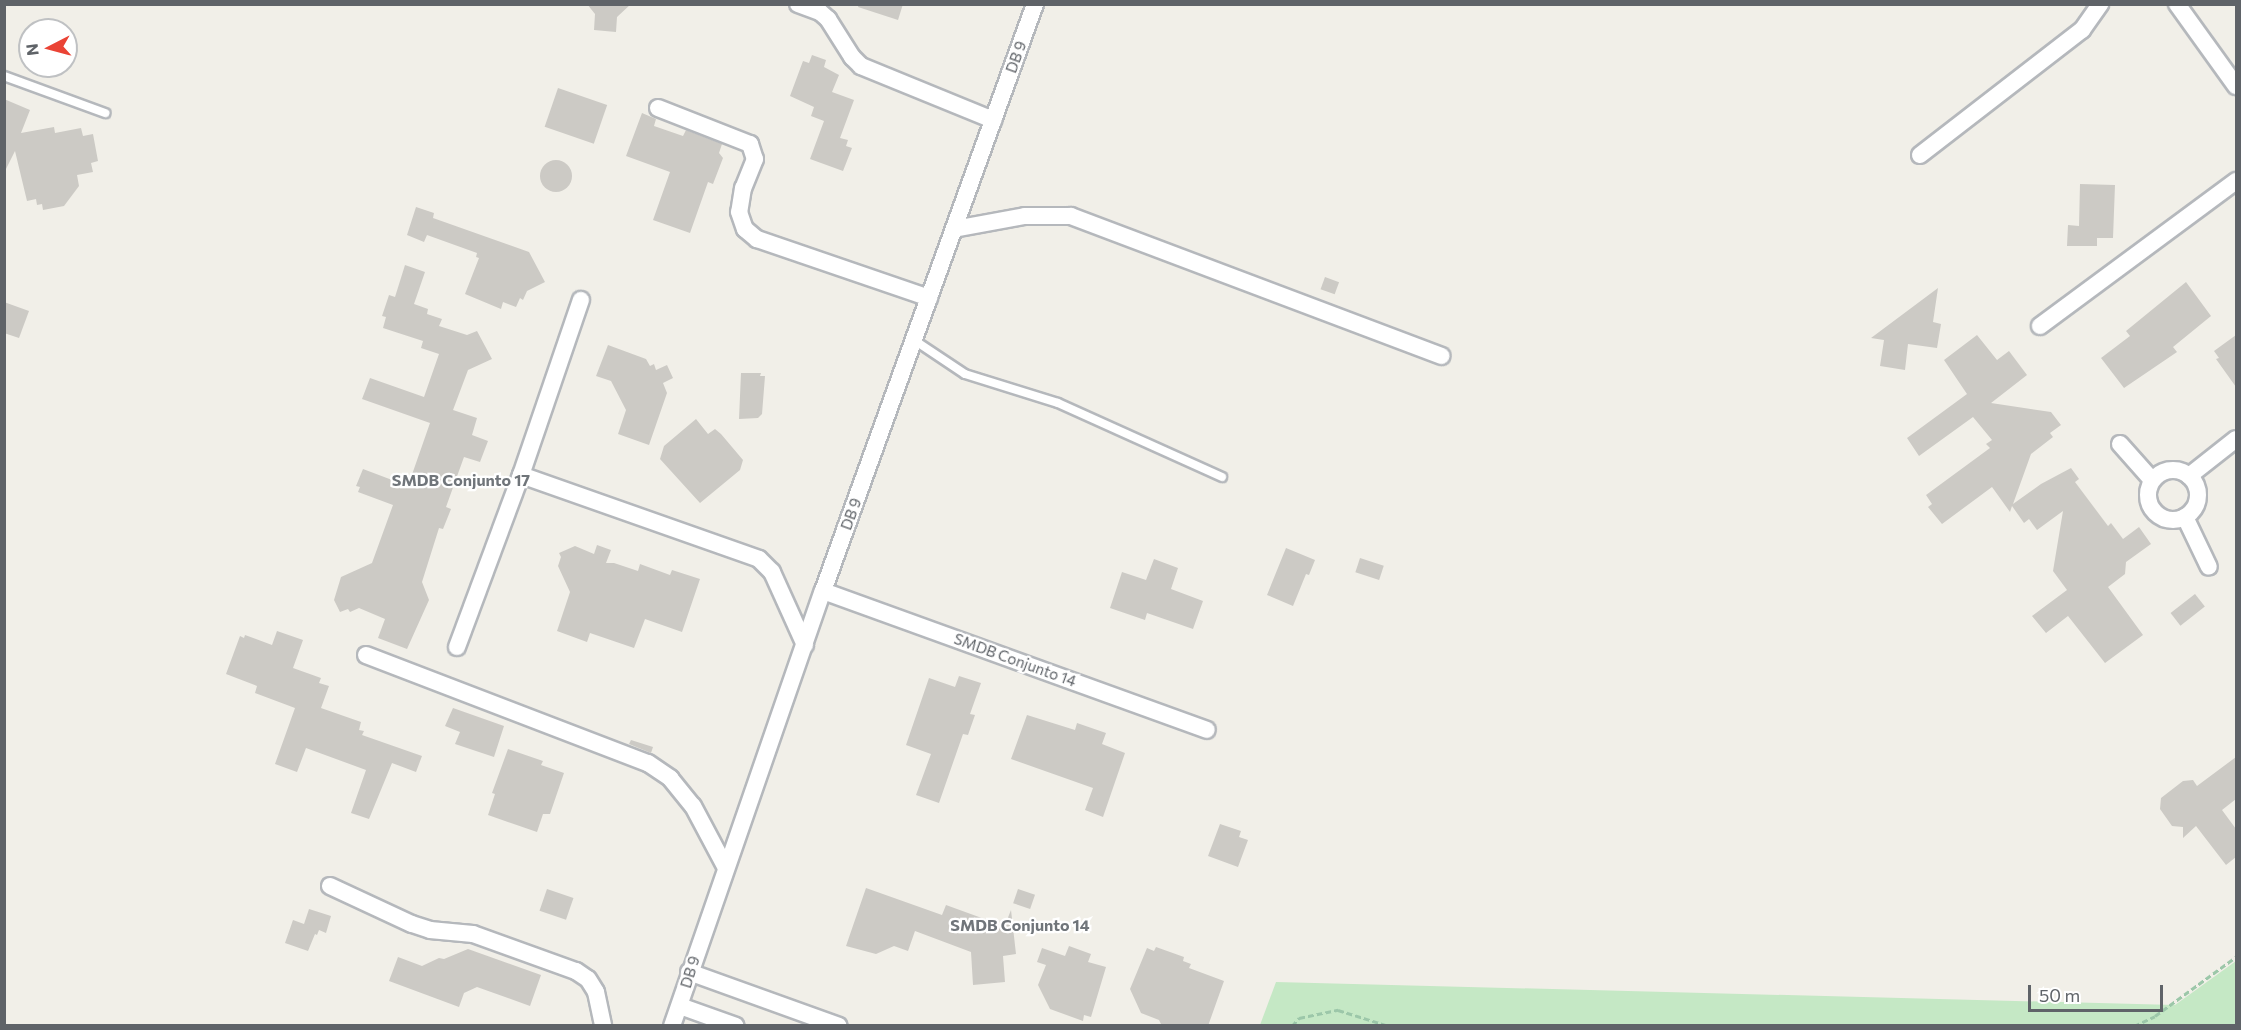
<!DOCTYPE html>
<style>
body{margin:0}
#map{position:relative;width:2241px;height:1030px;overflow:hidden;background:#f1efe8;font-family:Commissioner,sans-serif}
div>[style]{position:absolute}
.green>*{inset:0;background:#c5e8c5}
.building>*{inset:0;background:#cccac5;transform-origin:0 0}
.round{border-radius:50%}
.path>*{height:3px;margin-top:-1.5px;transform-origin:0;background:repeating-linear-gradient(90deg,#9cc7a9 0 6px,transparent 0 9px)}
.roads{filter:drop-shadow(2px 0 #b5b8bc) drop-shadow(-2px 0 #b5b8bc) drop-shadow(0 2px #b5b8bc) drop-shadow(0 -2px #b5b8bc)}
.lane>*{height:8px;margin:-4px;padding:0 4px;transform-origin:4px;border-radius:4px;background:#fff}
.street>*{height:16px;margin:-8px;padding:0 8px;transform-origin:8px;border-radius:8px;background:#fff}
.street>.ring{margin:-8px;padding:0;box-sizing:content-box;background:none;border:16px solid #fff;border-radius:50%}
span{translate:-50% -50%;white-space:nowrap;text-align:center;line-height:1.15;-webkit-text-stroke:4.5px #fff;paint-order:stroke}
.street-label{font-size:15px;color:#5f6368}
.neighbourhood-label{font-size:16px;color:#70757a;font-weight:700}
.frame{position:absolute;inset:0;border:6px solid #5f6368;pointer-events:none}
.north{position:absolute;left:18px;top:18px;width:60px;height:60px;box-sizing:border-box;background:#fff;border:2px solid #bfc1c3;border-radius:50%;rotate:264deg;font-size:16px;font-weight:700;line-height:24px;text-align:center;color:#5f6368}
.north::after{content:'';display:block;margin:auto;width:21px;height:27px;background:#ea4335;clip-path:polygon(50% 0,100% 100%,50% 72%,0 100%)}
.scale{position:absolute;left:2028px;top:985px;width:135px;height:27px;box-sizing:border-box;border:3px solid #5f6368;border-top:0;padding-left:8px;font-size:18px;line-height:21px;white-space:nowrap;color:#5f6368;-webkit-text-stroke:4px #fff;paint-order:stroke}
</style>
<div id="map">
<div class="green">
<i style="clip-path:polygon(2236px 961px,2236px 1025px,1260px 1025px,1276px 982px,2175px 1005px)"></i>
</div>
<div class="building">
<i style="clip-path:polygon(587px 4px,631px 4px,617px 17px,616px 32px,594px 30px,595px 14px)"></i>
<i style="clip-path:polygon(859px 4px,903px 4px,898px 20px,858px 7px)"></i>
<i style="clip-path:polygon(812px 55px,826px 60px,824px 67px,839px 75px,832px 92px,854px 100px,840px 138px,848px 140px,846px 146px,852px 148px,843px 171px,810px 159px,824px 121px,811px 116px,814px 107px,790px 96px,803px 61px,809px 63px)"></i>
<i style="left:558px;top:88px;width:52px;height:41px;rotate:19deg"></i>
<i style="clip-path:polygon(4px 99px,30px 110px,21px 133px,54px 127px,55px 133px,81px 128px,83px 136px,93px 134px,98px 161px,91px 163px,93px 172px,77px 175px,79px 186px,64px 206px,43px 210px,42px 204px,37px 205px,36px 199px,27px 201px,15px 151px,4px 173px)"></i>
<i style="clip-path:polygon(642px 113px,656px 119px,654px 126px,683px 136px,686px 130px,722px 144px,719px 153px,723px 158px,713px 184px,708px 182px,690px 233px,653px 220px,670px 172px,626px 156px)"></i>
<i class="round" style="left:540px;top:160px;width:32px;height:32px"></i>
<i style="clip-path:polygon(2080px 184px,2115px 185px,2113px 238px,2097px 238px,2097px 246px,2067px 246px,2068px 225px,2079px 226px)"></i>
<i style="clip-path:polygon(416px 207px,434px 213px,433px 218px,529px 252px,545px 282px,527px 291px,523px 300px,520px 298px,516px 307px,503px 302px,501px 309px,465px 294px,479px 258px,476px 257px,477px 253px,427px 235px,424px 242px,407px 235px)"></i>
<i style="clip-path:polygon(405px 265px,425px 272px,414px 304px,428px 309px,427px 314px,442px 319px,439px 326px,467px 335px,477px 331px,492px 359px,468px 370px,453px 410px,477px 418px,472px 435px,488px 441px,480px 462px,464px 457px,446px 507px,451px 509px,443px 529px,439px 528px,422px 582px,429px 600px,407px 649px,378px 638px,385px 619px,359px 608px,350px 612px,348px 609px,340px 612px,334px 600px,341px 577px,372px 563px,393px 505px,358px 492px,360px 487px,356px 486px,363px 469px,408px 486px,430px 423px,362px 399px,370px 378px,424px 397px,439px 354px,421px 348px,423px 341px,383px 328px,386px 317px,382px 316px,389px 295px,395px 297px)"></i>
<i style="left:1325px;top:277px;width:15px;height:13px;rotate:20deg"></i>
<i style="clip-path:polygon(2186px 282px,2211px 316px,2173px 347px,2177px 352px,2124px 388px,2101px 358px,2130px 336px,2126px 331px)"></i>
<i style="clip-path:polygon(1938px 288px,1933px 322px,1941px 324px,1937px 348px,1908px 344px,1905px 370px,1880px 366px,1884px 340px,1871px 338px)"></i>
<i style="clip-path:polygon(4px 302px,29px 311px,19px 338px,4px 333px)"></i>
<i style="clip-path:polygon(1977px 335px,1997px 360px,2009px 351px,2027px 375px,1991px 403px,2051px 412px,2061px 425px,2050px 433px,2053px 437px,2031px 454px,2013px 504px,2041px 484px,2071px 468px,2079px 479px,2075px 482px,2108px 526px,2111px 523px,2123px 539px,2139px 527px,2151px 544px,2126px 562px,2125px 574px,2108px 587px,2143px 635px,2105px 663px,2068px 616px,2046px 633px,2032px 616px,2067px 590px,2053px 571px,2063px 511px,2037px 530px,2029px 519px,2024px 523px,2012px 506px,2010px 512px,1992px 487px,1942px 524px,1928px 507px,1932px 504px,1926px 495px,1990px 448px,1986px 444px,1992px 440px,1973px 417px,1919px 456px,1907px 438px,1967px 394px,1944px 360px)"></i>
<i style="clip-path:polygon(2236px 335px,2236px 387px,2216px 359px,2219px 358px,2214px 351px)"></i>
<i style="clip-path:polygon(608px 345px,646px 359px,650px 366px,654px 364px,656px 370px,667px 365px,673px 378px,663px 383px,667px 393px,649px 445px,618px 434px,626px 410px,611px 381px,596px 376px)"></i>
<i style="clip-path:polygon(741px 373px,761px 373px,760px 376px,765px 376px,762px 414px,758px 418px,739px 419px)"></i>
<i style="clip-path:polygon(696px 419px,708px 434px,715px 429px,721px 434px,743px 460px,740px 470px,700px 503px,660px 459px,664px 446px)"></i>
<i style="clip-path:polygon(597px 545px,611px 550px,606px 563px,614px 563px,638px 571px,640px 564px,670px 575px,672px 570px,700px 579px,682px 632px,645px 619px,634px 648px,590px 633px,587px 642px,557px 631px,570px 592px,558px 566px,561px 557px,559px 553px,575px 546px,594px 554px)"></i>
<i style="clip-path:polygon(1286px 548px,1315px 560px,1309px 575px,1306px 574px,1293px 606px,1267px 595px)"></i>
<i style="left:1360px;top:558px;width:25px;height:15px;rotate:18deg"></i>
<i style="clip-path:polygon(1154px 559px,1178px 568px,1171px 589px,1203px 601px,1193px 629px,1147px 613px,1145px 620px,1110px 608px,1122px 572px,1146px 580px)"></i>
<i style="left:2195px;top:594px;width:16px;height:31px;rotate:52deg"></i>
<i style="clip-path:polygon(277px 631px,303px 640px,293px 668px,321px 678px,319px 683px,329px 686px,321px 708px,361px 722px,359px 730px,364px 731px,362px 735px,422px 756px,416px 772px,392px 763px,369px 819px,351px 813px,366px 770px,306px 748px,297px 772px,275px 764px,295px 708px,255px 693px,257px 686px,226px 674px,240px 636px,244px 638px,245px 635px,272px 645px)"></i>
<i style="clip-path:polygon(959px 676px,981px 683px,970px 714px,975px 715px,968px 735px,963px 734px,939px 803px,916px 795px,931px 754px,906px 745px,929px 678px,955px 687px)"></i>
<i style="clip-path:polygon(453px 708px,504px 726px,494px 757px,455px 744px,460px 732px,445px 726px)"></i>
<i style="clip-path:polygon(1027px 715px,1075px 730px,1077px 723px,1106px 733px,1102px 744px,1125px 753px,1103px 817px,1085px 810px,1093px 788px,1011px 759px)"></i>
<i style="clip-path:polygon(631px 740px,653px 747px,651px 753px,629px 744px)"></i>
<i style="clip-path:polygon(508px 749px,543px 761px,541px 765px,564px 773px,550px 814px,543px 814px,537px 832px,488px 815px,495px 794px,492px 793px)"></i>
<i style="clip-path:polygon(2236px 757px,2236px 799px,2222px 810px,2236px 829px,2236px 857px,2226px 865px,2196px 826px,2183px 838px,2183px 827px,2172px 826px,2160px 809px,2161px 798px,2183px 781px,2193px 780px,2197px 786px)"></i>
<i style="clip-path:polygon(1220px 824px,1241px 831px,1239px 837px,1248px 840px,1238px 867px,1208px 856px)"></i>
<i style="clip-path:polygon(866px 888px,942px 915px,946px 905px,990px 921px,1003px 930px,1011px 910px,1016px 954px,1003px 956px,1005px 982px,973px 985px,971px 952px,915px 931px,908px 951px,894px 946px,876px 954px,846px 946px)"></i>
<i style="left:547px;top:889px;width:28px;height:23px;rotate:19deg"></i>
<i style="left:1018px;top:889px;width:18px;height:15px;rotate:19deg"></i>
<i style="clip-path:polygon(309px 909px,331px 916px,326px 933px,319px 930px,317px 935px,315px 934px,308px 951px,285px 943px,293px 920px,304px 924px)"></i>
<i style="clip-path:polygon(1069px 946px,1091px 954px,1088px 962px,1106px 967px,1091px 1017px,1084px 1015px,1083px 1021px,1050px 1009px,1038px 985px,1046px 965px,1037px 962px,1042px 948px,1065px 956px)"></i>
<i style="clip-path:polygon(1156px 947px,1184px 957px,1183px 961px,1191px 964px,1189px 968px,1224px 981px,1208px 1026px,1162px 1026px,1159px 1020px,1141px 1013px,1130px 989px,1147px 948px,1154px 951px)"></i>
<i style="clip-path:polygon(468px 949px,541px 975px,530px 1006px,477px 987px,464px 993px,459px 1007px,389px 981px,398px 957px,422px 966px,439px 958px,444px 959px)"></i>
</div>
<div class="path">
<i style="left:1292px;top:1026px;width:11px;rotate:-49deg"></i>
<i style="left:1299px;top:1018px;width:40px;rotate:-12deg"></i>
<i style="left:1338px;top:1010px;width:53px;rotate:17.4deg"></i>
<i style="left:2134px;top:1026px;width:23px;rotate:-25deg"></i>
<i style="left:2155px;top:1016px;width:100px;rotate:-36.1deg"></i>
</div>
<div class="roads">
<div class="lane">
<i style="left:4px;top:76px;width:108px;rotate:20.1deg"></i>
<i style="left:914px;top:340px;width:61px;rotate:33.7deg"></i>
<i style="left:965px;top:374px;width:97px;rotate:17.3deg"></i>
<i style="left:1058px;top:403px;width:180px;rotate:24.3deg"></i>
</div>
<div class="street">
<i style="left:798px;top:4px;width:23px;rotate:20deg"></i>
<i style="left:820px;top:12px;width:11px;rotate:41deg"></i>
<i style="left:828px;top:19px;width:45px;rotate:57.7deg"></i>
<i style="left:852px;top:57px;width:13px;rotate:45deg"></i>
<i style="left:861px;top:66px;width:143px;rotate:22.2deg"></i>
<i style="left:2177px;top:4px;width:101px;rotate:54.3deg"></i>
<i style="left:658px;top:108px;width:99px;rotate:21.4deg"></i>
<i style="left:750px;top:144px;width:16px;rotate:72deg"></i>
<i style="left:755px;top:159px;width:31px;rotate:112deg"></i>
<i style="left:743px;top:188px;width:24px;rotate:99deg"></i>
<i style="left:739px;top:212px;width:18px;rotate:71deg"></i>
<i style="left:745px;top:229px;width:16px;rotate:40deg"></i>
<i style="left:757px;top:239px;width:182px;rotate:18.9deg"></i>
<i style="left:1920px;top:155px;width:205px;rotate:-37.7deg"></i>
<i style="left:2082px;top:30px;width:32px;rotate:-55deg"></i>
<i style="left:954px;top:229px;width:72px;rotate:-10.4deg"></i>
<i style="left:1025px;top:216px;width:46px"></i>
<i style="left:1071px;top:216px;width:396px;rotate:20.7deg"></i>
<i style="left:2040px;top:326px;width:244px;rotate:-36.5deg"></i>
<i style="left:2120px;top:444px;width:48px;rotate:48.4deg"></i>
<i class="ring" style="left:2148px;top:470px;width:34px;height:34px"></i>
<i style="left:521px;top:475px;width:185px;rotate:-71.1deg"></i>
<i style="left:2189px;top:476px;width:60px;rotate:-38.2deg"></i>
<i style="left:2185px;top:517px;width:55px;rotate:64.4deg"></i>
<i style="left:823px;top:591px;width:408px;rotate:19.9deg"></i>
<i style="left:457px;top:647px;width:184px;rotate:-69.6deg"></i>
<i style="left:521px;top:475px;width:252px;rotate:19.4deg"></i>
<i style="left:759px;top:559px;width:18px;rotate:45deg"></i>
<i style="left:772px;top:572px;width:80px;rotate:65.7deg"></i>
<i style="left:366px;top:655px;width:302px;rotate:21deg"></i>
<i style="left:648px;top:763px;width:27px;rotate:34deg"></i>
<i style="left:670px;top:778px;width:36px;rotate:51deg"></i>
<i style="left:693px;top:806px;width:70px;rotate:62deg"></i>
<i style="left:330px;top:886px;width:90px;rotate:24.9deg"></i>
<i style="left:412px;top:924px;width:19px;rotate:18deg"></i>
<i style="left:430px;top:930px;width:43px;rotate:5.3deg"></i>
<i style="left:473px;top:934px;width:109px;rotate:19.8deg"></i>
<i style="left:576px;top:971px;width:14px;rotate:34deg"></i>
<i style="left:588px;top:979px;width:15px;rotate:58deg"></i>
<i style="left:596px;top:992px;width:35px;rotate:78deg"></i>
<i style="left:689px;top:972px;width:159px;rotate:19.8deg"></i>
<i style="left:680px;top:1006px;width:59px;rotate:19.7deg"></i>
<i style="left:672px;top:1026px;width:460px;rotate:-70.9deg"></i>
<i style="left:823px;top:591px;width:624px;rotate:-70.14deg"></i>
</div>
</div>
<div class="street-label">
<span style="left:1016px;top:57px;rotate:-70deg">DB 9</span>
<span style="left:851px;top:514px;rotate:-70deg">DB 9</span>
<span style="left:1015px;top:660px;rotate:20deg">SMDB Conjunto 14</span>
<span style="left:690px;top:972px;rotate:-73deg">DB 9</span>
</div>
<div class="neighbourhood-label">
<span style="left:461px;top:480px">SMDB Conjunto 17</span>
<span style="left:1020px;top:925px">SMDB Conjunto 14</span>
</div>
<div class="frame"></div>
<div class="north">N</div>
<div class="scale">50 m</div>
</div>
